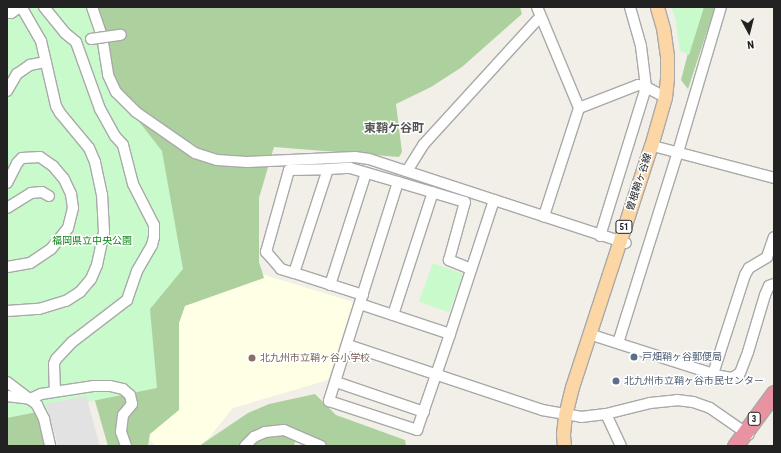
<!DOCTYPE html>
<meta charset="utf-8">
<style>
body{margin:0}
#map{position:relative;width:781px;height:453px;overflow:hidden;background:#f2efe9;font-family:"Roboto Condensed","Noto Sans JP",sans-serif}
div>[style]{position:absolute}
.education>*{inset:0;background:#ffffe5}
.forest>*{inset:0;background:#add19e}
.park>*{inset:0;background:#c8facc;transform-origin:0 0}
.parking>*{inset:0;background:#e2e2e2}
.roads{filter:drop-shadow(1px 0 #a9a9a9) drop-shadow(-1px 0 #a9a9a9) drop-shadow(0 1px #a9a9a9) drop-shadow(0 -1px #a9a9a9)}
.minor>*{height:10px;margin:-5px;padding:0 5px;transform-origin:5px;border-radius:5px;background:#fff}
.major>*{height:13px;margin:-6.5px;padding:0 6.5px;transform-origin:6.5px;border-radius:6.5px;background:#fcd6a4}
.highway>*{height:15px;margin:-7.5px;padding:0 7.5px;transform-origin:7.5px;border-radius:7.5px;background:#e892a2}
.bridges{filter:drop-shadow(1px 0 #a9a9a9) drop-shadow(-1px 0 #a9a9a9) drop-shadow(0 1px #a9a9a9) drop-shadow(0 -1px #a9a9a9)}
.minor-bridge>*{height:10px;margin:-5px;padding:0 5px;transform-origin:5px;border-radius:5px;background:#fff}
.dots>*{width:11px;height:11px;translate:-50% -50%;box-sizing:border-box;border:2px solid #fff;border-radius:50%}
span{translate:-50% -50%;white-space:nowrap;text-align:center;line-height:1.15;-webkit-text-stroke:3px #fff;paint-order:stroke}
.shield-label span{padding:1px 3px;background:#fff;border:1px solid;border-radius:3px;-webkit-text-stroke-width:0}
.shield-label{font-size:9px;color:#222;font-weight:700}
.street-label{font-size:10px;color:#222}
.park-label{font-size:10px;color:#0c8416}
.service-label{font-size:10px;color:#4e5e75}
.left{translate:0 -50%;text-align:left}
.education-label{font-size:10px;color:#785e54}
.quarter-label{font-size:12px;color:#555;font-weight:700}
.frame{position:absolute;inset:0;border:8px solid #222;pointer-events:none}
.north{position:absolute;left:729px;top:12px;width:40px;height:40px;-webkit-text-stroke:3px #fff;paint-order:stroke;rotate:173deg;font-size:11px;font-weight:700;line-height:16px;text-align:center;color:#222}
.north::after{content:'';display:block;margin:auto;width:14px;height:18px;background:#222;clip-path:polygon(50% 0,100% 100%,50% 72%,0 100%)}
</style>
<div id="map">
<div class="education">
<i style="clip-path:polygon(255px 272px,353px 302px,328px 380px,233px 408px,202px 446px,156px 446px,141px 432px,177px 297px)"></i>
</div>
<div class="forest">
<i style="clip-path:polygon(7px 7px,520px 7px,522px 14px,462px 67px,431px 87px,396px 104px,402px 152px,399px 157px,274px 147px,259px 198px,259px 262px,264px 278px,185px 306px,179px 323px,179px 410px,150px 434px,148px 446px,108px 446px,93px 394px,41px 394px,56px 446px,7px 446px)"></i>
<i style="clip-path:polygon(700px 7px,715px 7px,688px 89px,681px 80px)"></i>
<i style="clip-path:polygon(315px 394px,336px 415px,405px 440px,406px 446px,329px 446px,295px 442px,294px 446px,199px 446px,248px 413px,269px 404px)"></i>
</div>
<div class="park">
<i style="clip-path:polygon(7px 7px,88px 7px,116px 92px,162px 151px,183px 269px,150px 309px,157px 388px,7px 418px)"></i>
<i style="clip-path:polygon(671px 7px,704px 7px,689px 55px,680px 51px,675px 16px)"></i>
<i style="left:433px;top:263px;width:32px;height:41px;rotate:20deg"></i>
</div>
<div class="parking">
<i style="clip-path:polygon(86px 396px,100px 446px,58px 446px,46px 404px)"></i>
</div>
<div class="roads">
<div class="minor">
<i style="left:44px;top:7px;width:33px;rotate:51deg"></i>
<i style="left:65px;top:33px;width:14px;rotate:39deg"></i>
<i style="left:76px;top:42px;width:71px;rotate:70.3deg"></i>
<i style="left:100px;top:109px;width:31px;rotate:61deg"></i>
<i style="left:115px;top:136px;width:12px;rotate:48deg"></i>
<i style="left:123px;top:145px;width:40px;rotate:75.6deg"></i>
<i style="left:133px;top:184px;width:46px;rotate:62.9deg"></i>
<i style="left:154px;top:225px;width:12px;rotate:90deg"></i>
<i style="left:154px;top:237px;width:8px;rotate:104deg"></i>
<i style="left:152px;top:245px;width:30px;rotate:120deg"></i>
<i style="left:137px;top:271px;width:31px;rotate:109deg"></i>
<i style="left:127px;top:300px;width:69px;rotate:142.6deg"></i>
<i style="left:72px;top:342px;width:23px;rotate:133deg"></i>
<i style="left:56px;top:359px;width:5px;rotate:112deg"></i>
<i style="left:54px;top:364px;width:27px;rotate:88deg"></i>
<i style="left:92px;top:7px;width:31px;rotate:71deg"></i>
<i style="left:102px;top:36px;width:39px;rotate:81deg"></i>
<i style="left:108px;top:75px;width:19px;rotate:65deg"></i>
<i style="left:116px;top:92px;width:28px;rotate:45deg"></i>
<i style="left:136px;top:112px;width:72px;rotate:34.8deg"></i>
<i style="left:195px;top:153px;width:23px;rotate:18deg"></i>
<i style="left:217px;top:160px;width:30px;rotate:4deg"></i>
<i style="left:247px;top:162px;width:108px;rotate:-2.7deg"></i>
<i style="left:355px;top:157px;width:14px;rotate:8deg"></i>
<i style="left:369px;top:159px;width:270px;rotate:18.1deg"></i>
<i style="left:537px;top:7px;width:109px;rotate:67.4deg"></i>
<i style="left:579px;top:108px;width:114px;rotate:108deg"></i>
<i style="left:7px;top:13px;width:4px"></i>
<i style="left:11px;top:13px;width:11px;rotate:-34deg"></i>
<i style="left:7px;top:91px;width:20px;rotate:-60deg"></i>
<i style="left:17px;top:74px;width:16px;rotate:-35deg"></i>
<i style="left:30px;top:65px;width:16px;rotate:-11deg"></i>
<i style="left:579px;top:108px;width:63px;rotate:-21.3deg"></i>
<i style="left:638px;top:85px;width:8px;rotate:14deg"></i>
<i style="left:646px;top:87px;width:21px;rotate:28deg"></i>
<i style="left:657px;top:147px;width:121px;rotate:14.8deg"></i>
<i style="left:407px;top:171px;width:31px;rotate:-58deg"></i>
<i style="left:423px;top:145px;width:173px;rotate:-47.6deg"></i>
<i style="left:7px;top:183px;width:22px;rotate:-63deg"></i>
<i style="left:17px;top:163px;width:7px;rotate:-45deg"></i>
<i style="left:22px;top:158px;width:18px;rotate:-3deg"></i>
<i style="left:40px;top:157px;width:16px;rotate:35deg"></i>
<i style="left:53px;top:166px;width:17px;rotate:50deg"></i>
<i style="left:64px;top:179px;width:17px;rotate:65deg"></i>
<i style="left:71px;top:194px;width:14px;rotate:82deg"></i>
<i style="left:73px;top:208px;width:21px;rotate:104deg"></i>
<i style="left:68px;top:228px;width:27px;rotate:129deg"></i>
<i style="left:51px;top:249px;width:25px;rotate:146deg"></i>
<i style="left:30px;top:263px;width:23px;rotate:170deg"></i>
<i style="left:7px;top:208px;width:28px;rotate:-32deg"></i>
<i style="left:31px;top:193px;width:11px;rotate:-5deg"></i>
<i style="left:42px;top:192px;width:8px;rotate:30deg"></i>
<i style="left:600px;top:236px;width:156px;rotate:-72.8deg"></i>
<i style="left:646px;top:87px;width:41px;rotate:-97deg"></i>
<i style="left:641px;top:46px;width:41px;rotate:-105.8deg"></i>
<i style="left:471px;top:269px;width:24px;rotate:-158deg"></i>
<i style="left:449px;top:260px;width:60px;rotate:-74.6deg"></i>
<i style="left:465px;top:202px;width:70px;rotate:-163.4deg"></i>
<i style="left:398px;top:182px;width:230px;rotate:107.5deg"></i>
<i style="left:329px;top:401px;width:93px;rotate:18.2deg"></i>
<i style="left:417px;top:430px;width:102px;rotate:-71deg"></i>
<i style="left:450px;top:334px;width:141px;rotate:-71.8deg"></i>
<i style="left:294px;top:273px;width:14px;rotate:-163deg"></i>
<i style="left:281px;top:269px;width:23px;rotate:-131deg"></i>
<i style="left:266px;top:252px;width:85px;rotate:-74.3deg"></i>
<i style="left:289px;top:170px;width:39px;rotate:-1deg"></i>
<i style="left:330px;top:285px;width:118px;rotate:-72.2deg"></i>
<i style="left:363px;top:295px;width:72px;rotate:-162.3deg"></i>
<i style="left:294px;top:273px;width:109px;rotate:-71.9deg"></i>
<i style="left:328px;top:169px;width:22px;rotate:-3deg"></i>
<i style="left:350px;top:168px;width:50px;rotate:16.3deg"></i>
<i style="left:360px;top:304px;width:95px;rotate:18.4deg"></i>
<i style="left:7px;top:311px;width:32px;rotate:-4deg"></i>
<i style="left:39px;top:309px;width:28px;rotate:-17deg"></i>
<i style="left:66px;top:301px;width:17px;rotate:-33deg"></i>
<i style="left:80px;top:292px;width:17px;rotate:-50deg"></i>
<i style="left:91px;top:279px;width:15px;rotate:-67deg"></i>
<i style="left:97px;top:265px;width:34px;rotate:-78deg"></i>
<i style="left:104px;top:232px;width:37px;rotate:-93deg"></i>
<i style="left:102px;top:195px;width:34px;rotate:-102deg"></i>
<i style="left:95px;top:162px;width:15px;rotate:-113deg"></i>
<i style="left:89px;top:148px;width:45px;rotate:-129.6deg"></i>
<i style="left:60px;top:113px;width:8px;rotate:-120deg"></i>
<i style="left:56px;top:106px;width:67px;rotate:-103deg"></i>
<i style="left:41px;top:41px;width:39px;rotate:-120deg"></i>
<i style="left:393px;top:315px;width:129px;rotate:-72deg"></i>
<i style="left:589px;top:334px;width:138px;rotate:17.8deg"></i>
<i style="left:720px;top:376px;width:12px;rotate:9deg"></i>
<i style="left:732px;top:378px;width:9px;rotate:-32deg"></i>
<i style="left:740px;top:373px;width:22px;rotate:-69deg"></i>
<i style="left:748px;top:352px;width:59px;rotate:-73.4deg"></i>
<i style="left:765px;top:295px;width:10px;rotate:-66deg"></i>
<i style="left:769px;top:286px;width:5px;rotate:-22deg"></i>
<i style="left:618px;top:343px;width:200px;rotate:-72.6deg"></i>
<i style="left:678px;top:152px;width:151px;rotate:-73.5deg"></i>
<i style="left:348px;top:345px;width:205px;rotate:18.5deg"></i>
<i style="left:542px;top:410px;width:40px;rotate:10deg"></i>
<i style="left:581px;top:417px;width:25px;rotate:-7deg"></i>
<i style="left:606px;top:414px;width:45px;rotate:-14deg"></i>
<i style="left:650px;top:403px;width:27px;rotate:-6deg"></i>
<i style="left:677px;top:400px;width:16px;rotate:7deg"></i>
<i style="left:693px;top:402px;width:18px;rotate:19deg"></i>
<i style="left:710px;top:408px;width:47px;rotate:34.7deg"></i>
<i style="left:713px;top:374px;width:104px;rotate:-72.1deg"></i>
<i style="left:745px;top:275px;width:8px;rotate:-60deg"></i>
<i style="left:749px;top:268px;width:21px;rotate:-31deg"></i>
<i style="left:767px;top:257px;width:21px;rotate:-71deg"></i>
<i style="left:7px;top:382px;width:38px;rotate:37deg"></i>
<i style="left:37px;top:405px;width:16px;rotate:63deg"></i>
<i style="left:44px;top:419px;width:28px;rotate:77deg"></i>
<i style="left:336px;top:382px;width:93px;rotate:18.8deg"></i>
<i style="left:7px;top:396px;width:23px;rotate:7deg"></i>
<i style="left:30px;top:399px;width:12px;rotate:-24deg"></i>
<i style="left:41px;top:394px;width:54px;rotate:-8.6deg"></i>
<i style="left:94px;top:386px;width:16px"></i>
<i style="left:110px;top:386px;width:13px;rotate:13deg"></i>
<i style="left:123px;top:389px;width:9px;rotate:41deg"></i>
<i style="left:130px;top:395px;width:9px;rotate:77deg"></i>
<i style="left:132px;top:404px;width:14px;rotate:129deg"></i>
<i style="left:123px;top:415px;width:17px;rotate:97deg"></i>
<i style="left:121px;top:432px;width:15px;rotate:70deg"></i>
<i style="left:606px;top:414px;width:35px;rotate:65deg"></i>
<i style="left:245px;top:446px;width:13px;rotate:-45deg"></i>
<i style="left:254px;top:437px;width:12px;rotate:-24deg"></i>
<i style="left:265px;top:432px;width:19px;rotate:-6deg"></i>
<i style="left:284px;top:430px;width:40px;rotate:23.4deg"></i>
</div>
<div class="major">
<i style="left:564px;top:446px;width:12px;rotate:-95deg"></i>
<i style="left:563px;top:434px;width:19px;rotate:-84deg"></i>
<i style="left:565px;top:415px;width:29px;rotate:-76deg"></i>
<i style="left:572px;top:387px;width:254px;rotate:-71.9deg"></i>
<i style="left:651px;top:146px;width:51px;rotate:-74.1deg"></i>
<i style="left:665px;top:97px;width:18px;rotate:-84deg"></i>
<i style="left:667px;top:79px;width:23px;rotate:-90deg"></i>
<i style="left:667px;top:56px;width:28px;rotate:-98deg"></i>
<i style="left:663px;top:28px;width:22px;rotate:-106deg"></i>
</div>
<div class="highway">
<i style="left:735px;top:446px;width:66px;rotate:-53.7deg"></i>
</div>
</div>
<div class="bridges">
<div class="minor-bridge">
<i style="left:91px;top:39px;width:30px;rotate:-8deg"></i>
</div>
</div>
<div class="dots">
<i style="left:634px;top:357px;background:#5c6f8a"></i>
<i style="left:252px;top:358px;background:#8d6e63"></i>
<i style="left:616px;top:381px;background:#5c6f8a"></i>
</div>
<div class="shield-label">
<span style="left:624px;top:227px">51</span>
<span style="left:754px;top:419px">3</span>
</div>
<div class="street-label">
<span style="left:639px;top:182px;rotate:-72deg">曽根鞘ヶ谷線</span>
</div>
<div class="park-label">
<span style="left:92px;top:241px">福岡県立中央公園</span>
</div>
<div class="service-label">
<span class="left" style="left:642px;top:357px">戸畑鞘ヶ谷郵便局</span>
<span class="left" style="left:624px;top:381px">北九州市立鞘ヶ谷市民センター</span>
</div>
<div class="education-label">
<span class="left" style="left:260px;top:358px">北九州市立鞘ヶ谷小学校</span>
</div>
<div class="quarter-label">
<span style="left:394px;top:129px">東鞘ケ谷町</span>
</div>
<div class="frame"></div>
<div class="north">N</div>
</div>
